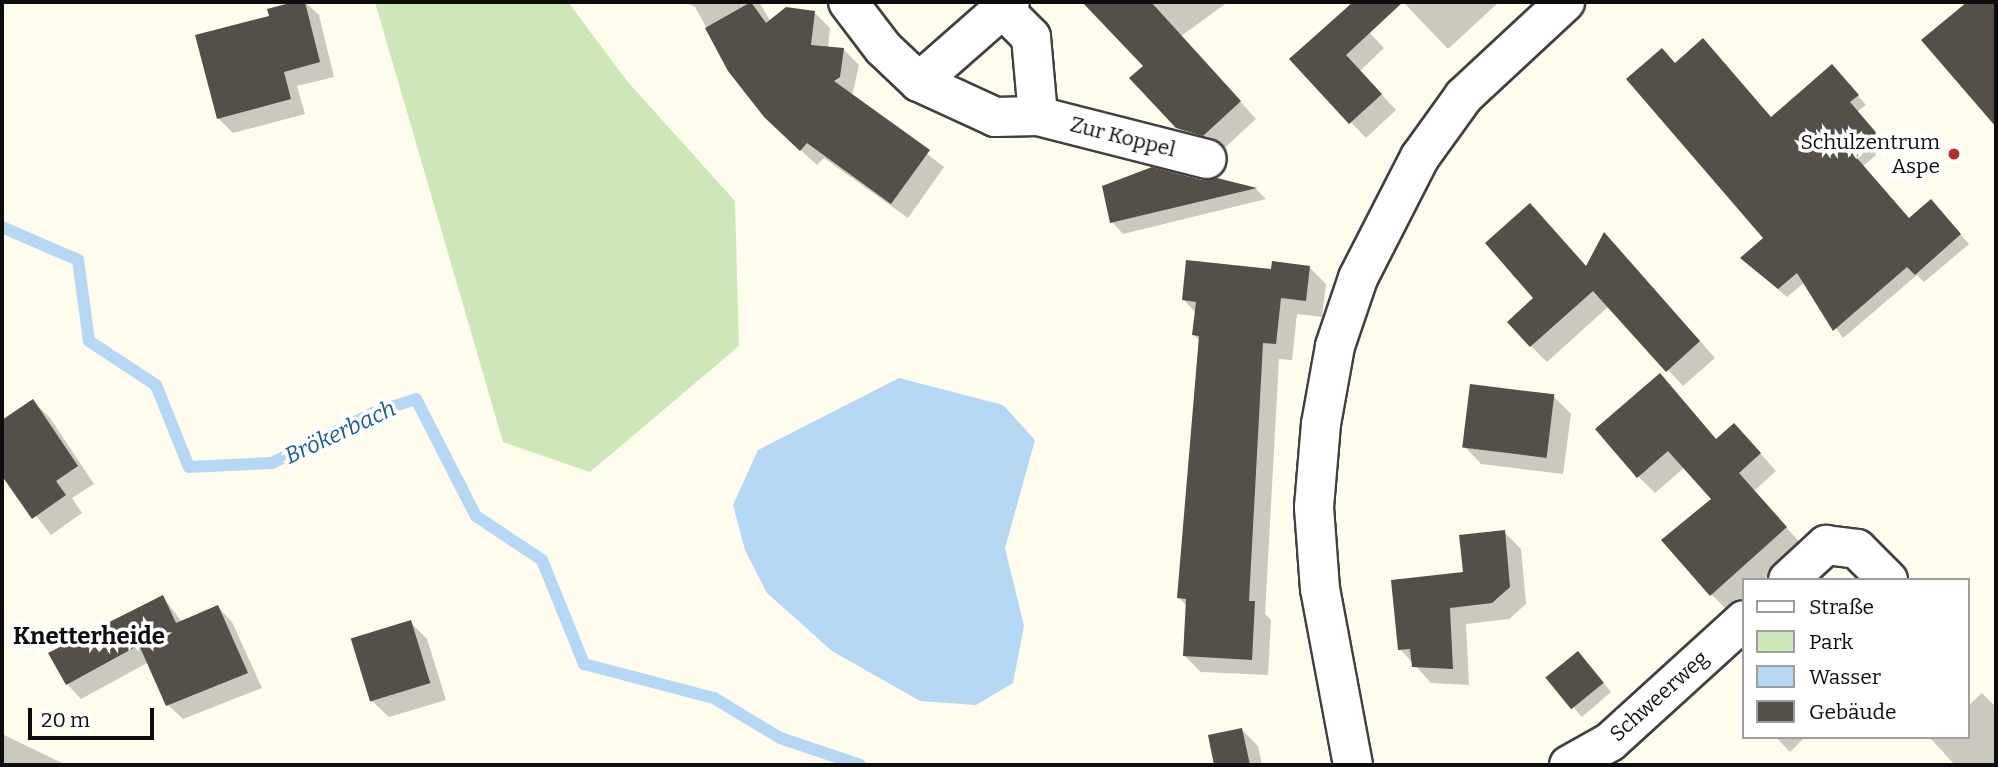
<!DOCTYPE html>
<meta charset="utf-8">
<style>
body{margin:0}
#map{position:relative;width:1998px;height:767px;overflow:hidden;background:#fefced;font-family:Bitter,serif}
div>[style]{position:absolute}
.green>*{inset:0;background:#cde7b8}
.water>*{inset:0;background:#b4d7f3}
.shadow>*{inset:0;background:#0003}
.stream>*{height:12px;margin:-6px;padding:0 6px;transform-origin:6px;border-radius:6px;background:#b4d7f3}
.building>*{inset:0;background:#554f4a;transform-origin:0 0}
.roads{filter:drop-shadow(2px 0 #404040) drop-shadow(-2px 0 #404040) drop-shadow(0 2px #404040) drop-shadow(0 -2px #404040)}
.minor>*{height:38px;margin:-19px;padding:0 19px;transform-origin:19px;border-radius:19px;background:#fff}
.tertiary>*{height:38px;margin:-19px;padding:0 19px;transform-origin:19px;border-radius:19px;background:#fff}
.dots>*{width:19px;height:19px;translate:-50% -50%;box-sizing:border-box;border:4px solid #fff;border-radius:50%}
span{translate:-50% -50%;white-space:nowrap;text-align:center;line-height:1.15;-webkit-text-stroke:7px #fff;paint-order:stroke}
.street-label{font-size:21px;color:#0d0d0d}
.poi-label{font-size:21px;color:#0d0d0d}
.right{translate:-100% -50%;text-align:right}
.water-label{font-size:23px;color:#1c5a99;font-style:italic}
.quarter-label{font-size:24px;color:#0d0d0d;font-weight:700}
.frame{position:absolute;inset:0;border:4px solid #0d0d0d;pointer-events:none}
.legend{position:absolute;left:1742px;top:578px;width:228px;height:161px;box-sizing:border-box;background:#fff;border:2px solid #9e9e9e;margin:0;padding:9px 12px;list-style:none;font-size:21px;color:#0d0d0d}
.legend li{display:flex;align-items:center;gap:14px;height:35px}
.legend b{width:35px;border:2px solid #9e9e9e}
.scale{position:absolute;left:28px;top:708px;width:126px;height:32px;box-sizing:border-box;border:4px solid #0d0d0d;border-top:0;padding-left:9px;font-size:21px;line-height:24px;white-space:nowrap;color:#0d0d0d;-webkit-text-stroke:5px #fff;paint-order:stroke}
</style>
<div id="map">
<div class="green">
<i style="clip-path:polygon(375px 2px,568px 2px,627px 81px,735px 201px,739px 346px,590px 472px,503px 442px)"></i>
</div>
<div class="water">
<i style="clip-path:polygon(899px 378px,1003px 405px,1035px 440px,1005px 548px,1024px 626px,1013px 683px,976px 705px,920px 701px,832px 651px,767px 593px,745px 550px,733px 505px,758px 450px)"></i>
</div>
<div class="shadow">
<i style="clip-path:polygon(305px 2px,319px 15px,334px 77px,297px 86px,305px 114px,233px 133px,218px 118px,271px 17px,269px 10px)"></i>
<i style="clip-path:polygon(685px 2px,759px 2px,771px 22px,814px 12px,830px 28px,828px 48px,843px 49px,859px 65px,852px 96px,944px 167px,908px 218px,824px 158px,817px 165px,782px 133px,730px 70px,695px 7px)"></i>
<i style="clip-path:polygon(1096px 2px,1228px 2px,1181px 36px,1256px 119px,1221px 151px,1194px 145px,1177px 127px,1145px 66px,1089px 7px)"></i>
<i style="clip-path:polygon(1403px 2px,1499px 2px,1448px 49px)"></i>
<i style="clip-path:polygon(1969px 2px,1996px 2px,1996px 123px,1923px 41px)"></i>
<i style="clip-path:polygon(1362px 25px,1384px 48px,1360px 71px,1396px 110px,1366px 138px,1291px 59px)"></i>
<i style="clip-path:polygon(1676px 65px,1772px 119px,1840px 75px,1866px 105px,1857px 112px,1887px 146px,1863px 166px,1910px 220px,1939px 210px,1969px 244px,1924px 282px,1917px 275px,1843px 338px,1805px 282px,1787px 297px,1751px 266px,1765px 238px)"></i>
<i style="clip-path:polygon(1217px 179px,1256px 189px,1266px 199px,1123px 234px,1112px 222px)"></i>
<i style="clip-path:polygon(1530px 205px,1588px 268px,1619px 250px,1715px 358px,1683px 386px,1609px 306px,1547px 362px,1531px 346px,1536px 298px)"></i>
<i style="clip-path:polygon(1309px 267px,1326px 284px,1322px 317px,1297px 314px,1292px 360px,1279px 359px,1265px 614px,1271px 620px,1268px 675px,1201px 672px,1185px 656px,1187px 606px,1179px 598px,1200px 341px,1194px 335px,1196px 313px,1184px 300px,1273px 271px)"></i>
<i style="clip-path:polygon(1659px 375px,1717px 440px,1750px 442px,1776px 471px,1754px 491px,1802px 545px,1763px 580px,1744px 580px,1744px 596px,1728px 611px,1711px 594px,1714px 499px,1685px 467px,1655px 493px,1639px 477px)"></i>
<i style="clip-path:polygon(1553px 396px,1571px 414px,1563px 474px,1481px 464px,1464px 446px)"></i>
<i style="clip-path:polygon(33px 401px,50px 418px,94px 484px,72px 498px,82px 513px,51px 535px,2px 472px,2px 422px)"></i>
<i style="clip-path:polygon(1504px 532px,1521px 549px,1526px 604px,1509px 619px,1466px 624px,1469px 685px,1431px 683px,1400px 649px)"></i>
<i style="clip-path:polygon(163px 597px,182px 622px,218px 607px,232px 622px,262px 688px,183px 719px,168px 705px,149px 662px,81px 699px,67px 684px)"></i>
<i style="clip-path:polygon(410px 622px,427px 639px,446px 700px,389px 717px,371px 700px)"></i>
<i style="clip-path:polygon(1586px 662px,1611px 692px,1582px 717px,1548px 678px)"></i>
<i style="clip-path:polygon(1982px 693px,1996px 707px,1996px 765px,1955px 765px,1931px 739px,1968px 737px,1968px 706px)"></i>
<i style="clip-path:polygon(1242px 730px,1258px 746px,1262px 765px,1216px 765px,1210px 736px)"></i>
<i style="clip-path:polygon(2px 734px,64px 764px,66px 765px,2px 765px)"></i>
<i style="clip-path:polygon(1776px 737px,1805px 737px,1790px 752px)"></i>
</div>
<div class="stream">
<i style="left:2px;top:227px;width:83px;rotate:23.5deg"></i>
<i style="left:78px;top:260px;width:82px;rotate:82.3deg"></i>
<i style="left:89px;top:341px;width:80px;rotate:33.3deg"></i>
<i style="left:156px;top:385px;width:88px;rotate:68.1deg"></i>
<i style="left:189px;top:467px;width:83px;rotate:-2.8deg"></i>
<i style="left:272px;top:463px;width:113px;rotate:-26.3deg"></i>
<i style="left:373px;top:413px;width:45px;rotate:-18deg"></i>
<i style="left:416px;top:399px;width:131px;rotate:62.9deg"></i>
<i style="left:476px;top:516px;width:79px;rotate:33.7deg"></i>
<i style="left:542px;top:560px;width:112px;rotate:68deg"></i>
<i style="left:584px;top:664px;width:134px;rotate:14.7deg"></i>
<i style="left:714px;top:698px;width:77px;rotate:31.2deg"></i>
<i style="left:780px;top:738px;width:84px;rotate:18.6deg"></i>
</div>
<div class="building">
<i style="clip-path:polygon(294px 2px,305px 2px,320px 62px,284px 72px,291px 99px,217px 119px,195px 35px,269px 16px,267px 9px)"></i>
<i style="clip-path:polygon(751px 2px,766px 23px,786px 7px,815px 11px,811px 45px,844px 48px,840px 77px,834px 81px,930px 150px,891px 204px,807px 143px,800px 151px,764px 117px,728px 71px,705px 28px)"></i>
<i style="clip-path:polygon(1082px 2px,1151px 2px,1241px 101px,1203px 136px,1176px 128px,1129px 78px,1143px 66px)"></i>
<i style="clip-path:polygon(1353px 2px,1403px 2px,1346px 55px,1382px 94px,1349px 124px,1289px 59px)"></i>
<i style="clip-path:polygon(1967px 2px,1996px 2px,1996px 127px,1921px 40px)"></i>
<i style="clip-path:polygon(1703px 38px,1771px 117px,1832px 64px,1859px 95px,1850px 102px,1880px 137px,1856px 157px,1909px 218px,1931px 199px,1961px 234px,1915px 275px,1907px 267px,1833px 331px,1797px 273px,1778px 289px,1740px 258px,1763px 238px,1626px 79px,1662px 48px,1675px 63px)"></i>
<i style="clip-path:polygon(1152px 167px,1202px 180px,1217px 178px,1257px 188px,1110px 223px,1102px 186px)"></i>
<i style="clip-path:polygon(1530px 203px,1586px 266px,1604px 232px,1700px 341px,1666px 372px,1593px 291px,1530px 347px,1507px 322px,1533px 298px,1485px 243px)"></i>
<i style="clip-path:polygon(1186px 260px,1271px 269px,1272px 261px,1310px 266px,1306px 301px,1281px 298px,1276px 344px,1263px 343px,1249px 601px,1255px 601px,1252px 660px,1183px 656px,1186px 599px,1177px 598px,1199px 336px,1192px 335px,1196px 302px,1182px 300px)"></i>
<i style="clip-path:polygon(1660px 373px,1716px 439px,1734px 423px,1761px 453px,1739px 473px,1787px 527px,1710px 596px,1661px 540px,1711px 499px,1668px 451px,1637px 478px,1595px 429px)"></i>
<i style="left:1470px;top:384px;width:85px;height:64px;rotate:7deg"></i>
<i style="clip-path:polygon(33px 399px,78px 466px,56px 481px,66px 495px,32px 519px,2px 476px,2px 420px)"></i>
<i style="clip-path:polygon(1505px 530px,1510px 587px,1492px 603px,1450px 608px,1453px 669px,1412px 667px,1410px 649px,1398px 650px,1391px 580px,1463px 572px,1459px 535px)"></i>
<i style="clip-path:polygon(163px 595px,176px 623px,218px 605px,248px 673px,166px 706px,139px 645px,66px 685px,48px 653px)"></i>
<i style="left:411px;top:620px;width:66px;height:63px;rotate:73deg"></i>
<i style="left:1578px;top:651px;width:41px;height:42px;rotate:51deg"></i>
<i style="clip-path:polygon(1242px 728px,1250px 765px,1214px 765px,1208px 735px)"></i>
</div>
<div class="roads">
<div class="minor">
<i style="left:848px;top:2px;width:58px;rotate:52.7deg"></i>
<i style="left:883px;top:48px;width:50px;rotate:43.4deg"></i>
<i style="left:919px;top:82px;width:84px;rotate:24.7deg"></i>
<i style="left:995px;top:117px;width:43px;rotate:-1.3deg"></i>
<i style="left:1038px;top:116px;width:174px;rotate:14.3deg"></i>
<i style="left:1002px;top:8px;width:41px;rotate:45deg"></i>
<i style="left:1031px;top:37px;width:79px;rotate:84.9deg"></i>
<i style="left:919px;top:82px;width:121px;rotate:-41.3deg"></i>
<i style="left:1788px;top:580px;width:52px;rotate:-42.6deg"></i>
<i style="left:1826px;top:545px;width:31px;rotate:7deg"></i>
<i style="left:1857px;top:549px;width:44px;rotate:45deg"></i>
<i style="left:1569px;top:765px;width:47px;rotate:-29.3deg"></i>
<i style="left:1610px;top:742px;width:181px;rotate:-42.3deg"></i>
</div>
<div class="tertiary">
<i style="left:1353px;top:765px;width:179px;rotate:-100.6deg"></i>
<i style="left:1320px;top:589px;width:82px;rotate:-94.2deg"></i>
<i style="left:1314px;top:507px;width:83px;rotate:-85.2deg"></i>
<i style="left:1321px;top:424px;width:79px;rotate:-79.8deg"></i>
<i style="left:1335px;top:346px;width:72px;rotate:-71.3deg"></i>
<i style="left:1358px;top:278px;width:136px;rotate:-62.9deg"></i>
<i style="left:1420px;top:157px;width:75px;rotate:-54.2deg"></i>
<i style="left:1464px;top:96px;width:138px;rotate:-42.9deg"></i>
</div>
</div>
<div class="dots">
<i style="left:1954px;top:154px;background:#b62e2b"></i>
</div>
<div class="street-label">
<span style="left:1123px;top:137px;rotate:14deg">Zur Koppel</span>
<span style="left:1659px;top:696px;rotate:-42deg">Schweerweg</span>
</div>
<div class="poi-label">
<span class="right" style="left:1940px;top:154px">Schulzentrum<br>Aspe</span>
</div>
<div class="water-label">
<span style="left:340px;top:432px;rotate:-25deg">Brökerbach</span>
</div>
<div class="quarter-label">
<span style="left:89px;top:637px">Knetterheide</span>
</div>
<div class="frame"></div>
<ul class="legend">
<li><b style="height:9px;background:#fff"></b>Straße</li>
<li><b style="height:19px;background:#cde7b8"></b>Park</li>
<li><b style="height:19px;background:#b4d7f3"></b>Wasser</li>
<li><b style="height:19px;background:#554f4a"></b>Gebäude</li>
</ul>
<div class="scale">20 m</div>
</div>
